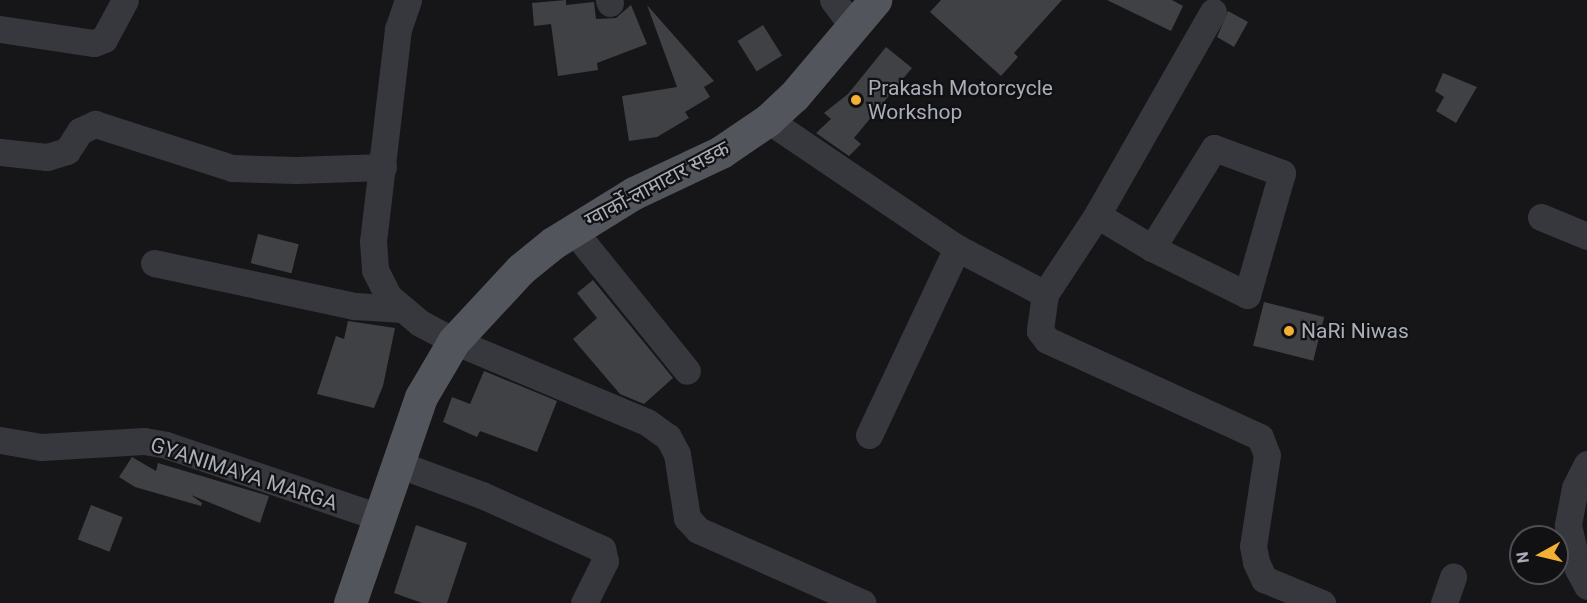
<!DOCTYPE html>
<meta charset="utf-8">
<style>
body{margin:0}
#map{position:relative;width:1587px;height:603px;overflow:hidden;background:#161618;font-family:Roboto,"Noto Sans Devanagari",sans-serif}
div>[style]{position:absolute}
.building>*{inset:0;background:#404145;transform-origin:0 0}
.minor>*{height:27px;margin:-13.5px;padding:0 13.5px;transform-origin:13.5px;border-radius:13.5px;background:#37383d}
.major>*{height:33px;margin:-16.5px;padding:0 16.5px;transform-origin:16.5px;border-radius:16.5px;background:#53555c}
.dots>*{width:16px;height:16px;translate:-50% -50%;box-sizing:border-box;border:3px solid #111113;border-radius:50%}
span{translate:-50% -50%;white-space:nowrap;text-align:center;line-height:1.15;-webkit-text-stroke:4.5px #111113;paint-order:stroke}
.poi-label{font-size:21px;color:#a8adb8}
.left{translate:0 -50%;text-align:left}
.street-label{font-size:21px;color:#a8adb8}
.north{position:absolute;left:1509px;top:525px;width:60px;height:60px;box-sizing:border-box;background:#111113;border:2px solid #4d4f55;border-radius:50%;rotate:262deg;font-size:16px;font-weight:700;line-height:24px;text-align:center;color:#a8adb8}
.north::after{content:'';display:block;margin:auto;width:21px;height:27px;background:#f2b134;clip-path:polygon(50% 0,100% 100%,50% 72%,0 100%)}
</style>
<div id="map">
<div class="building">
<i style="clip-path:polygon(566px 0,566px 5px,594px 2px,596px 19px,616px 18px,631px 5px,647px 44px,597px 63px,598px 70px,558px 76px,551px 24px,534px 26px,532px 3px)"></i>
<i style="clip-path:polygon(941px 0,1062px 0,1014px 53px,1018px 57px,1001px 76px,930px 12px)"></i>
<i style="clip-path:polygon(1107px 0,1172px 0,1183px 6px,1171px 31px)"></i>
<i style="clip-path:polygon(647px 5px,714px 81px,704px 87px,710px 97px,685px 112px,689px 118px,657px 137px,629px 141px,622px 96px,677px 87px)"></i>
<i style="clip-path:polygon(1228px 11px,1248px 22px,1234px 47px,1217px 37px)"></i>
<i style="left:763px;top:25px;width:36px;height:30px;rotate:58deg"></i>
<i style="clip-path:polygon(886px 47px,912px 68px,854px 138px,861px 144px,849px 156px,816px 133px,831px 119px,824px 113px,848px 94px)"></i>
<i style="clip-path:polygon(1443px 73px,1477px 87px,1456px 123px,1436px 111px,1444px 97px,1435px 91px)"></i>
<i style="left:258px;top:234px;width:42px;height:30px;rotate:14deg"></i>
<i style="clip-path:polygon(593px 280px,673px 378px,644px 404px,620px 394px,573px 339px,597px 318px,577px 293px)"></i>
<i style="left:1264px;top:302px;width:62px;height:45px;rotate:14deg"></i>
<i style="clip-path:polygon(348px 321px,395px 328px,383px 386px,374px 408px,317px 394px,336px 336px,344px 339px)"></i>
<i style="clip-path:polygon(484px 371px,557px 401px,537px 452px,480px 431px,477px 437px,443px 422px,452px 397px,470px 404px)"></i>
<i style="clip-path:polygon(132px 457px,156px 471px,158px 463px,269px 496px,260px 523px,191px 495px,202px 503px,201px 506px,135px 487px,119px 477px)"></i>
<i style="left:91px;top:505px;width:34px;height:37px;rotate:21deg"></i>
<i style="clip-path:polygon(416px 525px,467px 543px,447px 603px,422px 603px,394px 593px)"></i>
</div>
<div class="minor">
<i style="left:408px;top:0;width:31px;rotate:109deg"></i>
<i style="left:398px;top:29px;width:213px;rotate:96.7deg"></i>
<i style="left:373px;top:241px;width:29px;rotate:86deg"></i>
<i style="left:375px;top:270px;width:29px;rotate:63deg"></i>
<i style="left:388px;top:296px;width:42px;rotate:40.2deg"></i>
<i style="left:420px;top:323px;width:38px;rotate:28deg"></i>
<i style="left:454px;top:341px;width:209px;rotate:22.8deg"></i>
<i style="left:647px;top:422px;width:26px;rotate:36deg"></i>
<i style="left:668px;top:437px;width:19px;rotate:62deg"></i>
<i style="left:677px;top:454px;width:65px;rotate:81.1deg"></i>
<i style="left:687px;top:518px;width:16px;rotate:47deg"></i>
<i style="left:698px;top:530px;width:180px;rotate:23.9deg"></i>
<i style="left:609px;top:0;width:3px;rotate:72deg"></i>
<i style="left:833px;top:0;width:35px;rotate:53deg"></i>
<i style="left:0;top:29px;width:95px;rotate:8.5deg"></i>
<i style="left:94px;top:43px;width:11px;rotate:-22deg"></i>
<i style="left:104px;top:39px;width:44px;rotate:-61.7deg"></i>
<i style="left:768px;top:120px;width:228px;rotate:34.1deg"></i>
<i style="left:957px;top:248px;width:99px;rotate:27.6deg"></i>
<i style="left:1045px;top:294px;width:95px;rotate:-56.6deg"></i>
<i style="left:1097px;top:215px;width:64px;rotate:31deg"></i>
<i style="left:1152px;top:248px;width:106px;rotate:26.3deg"></i>
<i style="left:1247px;top:295px;width:127px;rotate:-74deg"></i>
<i style="left:1282px;top:173px;width:72px;rotate:-159.8deg"></i>
<i style="left:1214px;top:148px;width:118px;rotate:121.8deg"></i>
<i style="left:0;top:152px;width:47px;rotate:6.1deg"></i>
<i style="left:47px;top:157px;width:21px;rotate:-17deg"></i>
<i style="left:67px;top:151px;width:24px;rotate:-57deg"></i>
<i style="left:80px;top:131px;width:17px;rotate:-25deg"></i>
<i style="left:95px;top:124px;width:144px;rotate:17.8deg"></i>
<i style="left:232px;top:168px;width:64px;rotate:1.8deg"></i>
<i style="left:296px;top:170px;width:87px;rotate:-2deg"></i>
<i style="left:1097px;top:215px;width:234px;rotate:-60.3deg"></i>
<i style="left:1541px;top:217px;width:50px;rotate:22.4deg"></i>
<i style="left:573px;top:230px;width:181px;rotate:51deg"></i>
<i style="left:154px;top:263px;width:206px;rotate:12.1deg"></i>
<i style="left:355px;top:306px;width:48px;rotate:3.6deg"></i>
<i style="left:1045px;top:294px;width:37px;rotate:98deg"></i>
<i style="left:1040px;top:331px;width:11px;rotate:52deg"></i>
<i style="left:1047px;top:340px;width:234px;rotate:24.5deg"></i>
<i style="left:1260px;top:437px;width:19px;rotate:69deg"></i>
<i style="left:1267px;top:455px;width:92px;rotate:98.7deg"></i>
<i style="left:1253px;top:546px;width:16px;rotate:79deg"></i>
<i style="left:1256px;top:562px;width:19px;rotate:65deg"></i>
<i style="left:1264px;top:579px;width:63px;rotate:22.5deg"></i>
<i style="left:869px;top:435px;width:207px;rotate:-64.8deg"></i>
<i style="left:0;top:440px;width:42px;rotate:9.7deg"></i>
<i style="left:41px;top:447px;width:103px;rotate:-3.3deg"></i>
<i style="left:144px;top:441px;width:22px;rotate:10deg"></i>
<i style="left:166px;top:445px;width:225px;rotate:18.7deg"></i>
<i style="left:398px;top:464px;width:90px;rotate:20.3deg"></i>
<i style="left:482px;top:495px;width:132px;rotate:24.2deg"></i>
<i style="left:602px;top:549px;width:12px;rotate:76deg"></i>
<i style="left:605px;top:561px;width:47px;rotate:116.6deg"></i>
<i style="left:1587px;top:464px;width:27px;rotate:117deg"></i>
<i style="left:1575px;top:488px;width:38px;rotate:101deg"></i>
<i style="left:1568px;top:525px;width:45px;rotate:77.2deg"></i>
<i style="left:1578px;top:569px;width:19px;rotate:62deg"></i>
<i style="left:1444px;top:603px;width:28px;rotate:-71deg"></i>
</div>
<div class="major">
<i style="left:350px;top:603px;width:218px;rotate:-71deg"></i>
<i style="left:421px;top:397px;width:65px;rotate:-59.5deg"></i>
<i style="left:454px;top:341px;width:98px;rotate:-47.1deg"></i>
<i style="left:521px;top:269px;width:41px;rotate:-39.1deg"></i>
<i style="left:553px;top:243px;width:95px;rotate:-31.7deg"></i>
<i style="left:634px;top:193px;width:96px;rotate:-25.2deg"></i>
<i style="left:721px;top:152px;width:57px;rotate:-34.2deg"></i>
<i style="left:768px;top:120px;width:35px;rotate:-43deg"></i>
<i style="left:794px;top:96px;width:126px;rotate:-49.8deg"></i>
</div>
<div class="dots">
<i style="left:856px;top:100px;background:#f2b134"></i>
<i style="left:1289px;top:331px;background:#f2b134"></i>
</div>
<div class="poi-label">
<span class="left" style="left:868px;top:100px">Prakash Motorcycle<br>Workshop</span>
<span class="left" style="left:1301px;top:331px">NaRi Niwas</span>
</div>
<div class="street-label">
<span style="left:657px;top:184px;rotate:-28deg">ग्वार्को-लामाटार सडक</span>
<span style="left:244px;top:474px;rotate:18deg">GYANIMAYA MARGA</span>
</div>
<div class="north">N</div>
</div>
